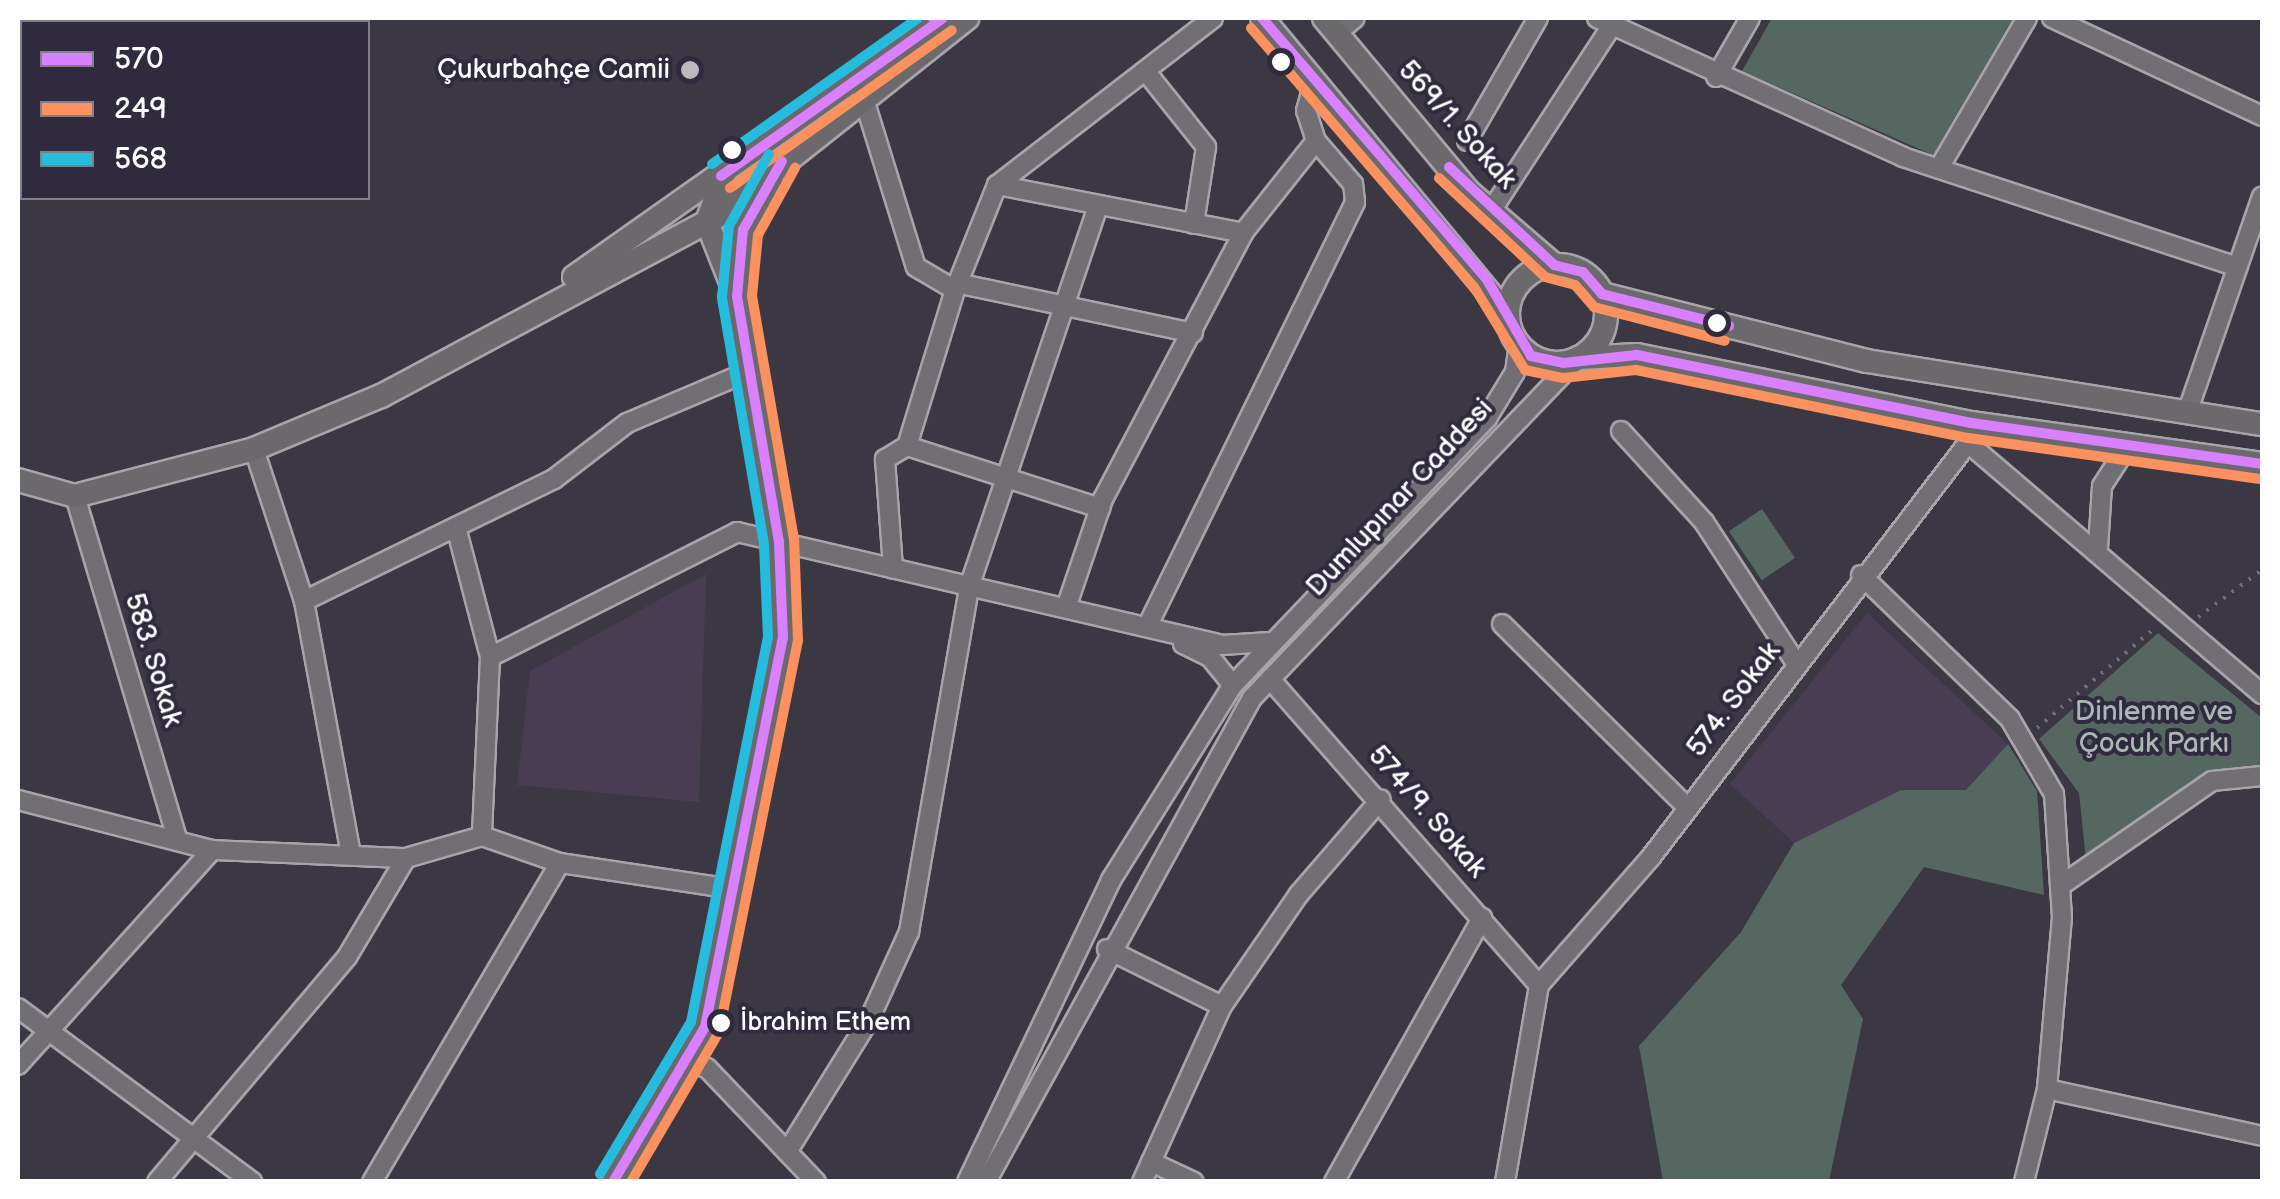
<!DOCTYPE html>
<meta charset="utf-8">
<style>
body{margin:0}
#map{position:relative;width:2280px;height:1199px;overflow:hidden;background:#3c3843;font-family:"Balsamiq Sans",sans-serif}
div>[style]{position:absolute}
.built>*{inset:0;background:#483d53}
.green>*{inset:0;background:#566660;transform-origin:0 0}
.path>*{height:4px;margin-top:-2px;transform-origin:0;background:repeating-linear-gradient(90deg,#706e74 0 2.5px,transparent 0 10.5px)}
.roads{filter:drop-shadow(2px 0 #a7a5aa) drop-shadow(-2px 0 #a7a5aa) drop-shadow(0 2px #a7a5aa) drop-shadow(0 -2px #a7a5aa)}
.minor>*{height:18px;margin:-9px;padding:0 9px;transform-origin:9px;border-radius:9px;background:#716f74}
.major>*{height:22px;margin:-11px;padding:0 11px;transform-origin:11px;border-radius:11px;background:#6c696d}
.major>.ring{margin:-11px;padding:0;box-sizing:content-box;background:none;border:22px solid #6c696d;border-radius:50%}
.highway>*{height:28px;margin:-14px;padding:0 14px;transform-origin:14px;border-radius:14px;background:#6c696d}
.bus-1>*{height:10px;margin:-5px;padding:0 5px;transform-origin:5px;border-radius:5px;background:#d880ff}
.bus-2>*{height:10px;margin:-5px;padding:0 5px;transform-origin:5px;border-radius:5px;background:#fa915f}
.bus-3>*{height:10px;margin:-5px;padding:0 5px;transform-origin:5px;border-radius:5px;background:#26bcdd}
.dots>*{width:28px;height:28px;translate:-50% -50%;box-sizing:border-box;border:5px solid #2f2a3d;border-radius:50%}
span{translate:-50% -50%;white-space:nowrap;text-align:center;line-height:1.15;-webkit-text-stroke:8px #2f2a3d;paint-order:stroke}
.bus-label{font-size:26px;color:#fff}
.left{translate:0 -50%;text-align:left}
.poi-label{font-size:28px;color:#fff}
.right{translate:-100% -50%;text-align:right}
.street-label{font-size:28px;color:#fff}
.park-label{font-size:28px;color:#acb6b2}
.frame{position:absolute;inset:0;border:20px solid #fff;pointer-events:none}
.legend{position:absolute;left:20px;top:20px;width:350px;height:180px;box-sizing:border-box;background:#2f2a3d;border:2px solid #827f8b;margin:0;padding:12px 18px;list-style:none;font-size:30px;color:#fff}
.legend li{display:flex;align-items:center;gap:20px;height:50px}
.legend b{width:50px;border:2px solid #827f8b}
</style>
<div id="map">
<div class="built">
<i style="clip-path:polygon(706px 574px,699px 802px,517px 785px,530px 671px)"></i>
<i style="clip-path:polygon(1867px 613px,2008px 744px,1966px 790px,1901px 790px,1794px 843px,1730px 784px)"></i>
</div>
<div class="green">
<i style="clip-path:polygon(1772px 18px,2013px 18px,1933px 155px,1742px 71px)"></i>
<i style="left:1762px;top:509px;width:59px;height:40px;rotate:56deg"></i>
<i style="clip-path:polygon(2158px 633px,2262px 718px,2262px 767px,2213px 772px,2086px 860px,2079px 793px,2039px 739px)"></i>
<i style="clip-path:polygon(2008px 744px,2037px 791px,2044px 895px,1924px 867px,1841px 985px,1863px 1019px,1829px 1181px,1663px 1181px,1639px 1046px,1741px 932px,1794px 843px,1901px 790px,1966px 790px)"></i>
</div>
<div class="path">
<i style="left:2198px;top:617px;width:79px;rotate:-36.3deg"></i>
<i style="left:2037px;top:728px;width:156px;rotate:-40.3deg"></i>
</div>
<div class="roads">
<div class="minor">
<i style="left:1597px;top:18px;width:336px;rotate:24.4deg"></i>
<i style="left:1903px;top:157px;width:352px;rotate:18.2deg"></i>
<i style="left:2052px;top:18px;width:232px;rotate:25deg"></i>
<i style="left:1337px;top:33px;width:23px;rotate:-40deg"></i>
<i style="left:1147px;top:73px;width:95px;rotate:51.4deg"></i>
<i style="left:1206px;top:147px;width:78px;rotate:98.9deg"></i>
<i style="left:1716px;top:77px;width:68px;rotate:-60deg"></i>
<i style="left:862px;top:93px;width:182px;rotate:72.8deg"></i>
<i style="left:916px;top:267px;width:45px;rotate:30.5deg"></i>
<i style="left:955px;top:290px;width:163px;rotate:107.1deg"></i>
<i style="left:907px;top:446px;width:26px;rotate:149deg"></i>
<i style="left:885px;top:459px;width:110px;rotate:85.8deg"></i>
<i style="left:1467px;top:141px;width:142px;rotate:-60deg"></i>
<i style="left:1939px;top:168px;width:174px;rotate:-59.6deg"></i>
<i style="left:997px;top:185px;width:273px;rotate:-37.7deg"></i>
<i style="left:1491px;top:211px;width:220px;rotate:-56.9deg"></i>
<i style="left:961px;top:284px;width:237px;rotate:11.9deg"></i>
<i style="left:955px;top:290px;width:113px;rotate:-68.2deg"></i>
<i style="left:997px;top:185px;width:251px;rotate:11deg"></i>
<i style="left:2187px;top:413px;width:229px;rotate:-70.9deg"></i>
<i style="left:1621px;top:431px;width:123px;rotate:47.6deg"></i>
<i style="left:1704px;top:522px;width:168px;rotate:56.9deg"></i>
<i style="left:1970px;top:433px;width:10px;rotate:101deg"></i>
<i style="left:1968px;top:443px;width:387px;rotate:40.5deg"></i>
<i style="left:907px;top:446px;width:203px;rotate:17.8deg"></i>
<i style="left:254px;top:449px;width:160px;rotate:71.8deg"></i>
<i style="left:304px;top:601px;width:252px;rotate:79.5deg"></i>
<i style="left:75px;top:496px;width:358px;rotate:73.4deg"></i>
<i style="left:456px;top:527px;width:134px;rotate:75.3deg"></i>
<i style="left:490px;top:657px;width:179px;rotate:92.6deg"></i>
<i style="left:2098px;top:548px;width:62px;rotate:-86.3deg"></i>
<i style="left:2102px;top:486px;width:46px;rotate:-57.3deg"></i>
<i style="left:1861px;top:575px;width:207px;rotate:44deg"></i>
<i style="left:2010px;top:719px;width:87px;rotate:59.6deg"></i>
<i style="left:2054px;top:794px;width:123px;rotate:86.3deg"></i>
<i style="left:2062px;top:917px;width:173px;rotate:95deg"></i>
<i style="left:2047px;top:1089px;width:96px;rotate:103.9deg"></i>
<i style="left:304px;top:601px;width:278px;rotate:-26deg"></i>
<i style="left:554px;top:479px;width:92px;rotate:-37.5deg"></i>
<i style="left:627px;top:423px;width:128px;rotate:-23deg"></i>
<i style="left:1067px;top:605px;width:112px;rotate:-71.2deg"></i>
<i style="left:1103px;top:499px;width:301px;rotate:-62.2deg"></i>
<i style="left:1243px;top:233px;width:117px;rotate:-51.6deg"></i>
<i style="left:1316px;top:141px;width:32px;rotate:-108deg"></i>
<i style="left:1306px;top:111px;width:30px;rotate:-75deg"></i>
<i style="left:1502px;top:624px;width:262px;rotate:44.7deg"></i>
<i style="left:1147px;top:627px;width:473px;rotate:-63.9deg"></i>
<i style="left:1355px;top:202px;width:18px;rotate:-96deg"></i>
<i style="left:1353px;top:184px;width:57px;rotate:-130.7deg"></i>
<i style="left:1183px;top:644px;width:30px;rotate:26deg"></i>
<i style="left:1210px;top:657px;width:36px;rotate:51deg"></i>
<i style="left:490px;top:657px;width:277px;rotate:-26.8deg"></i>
<i style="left:737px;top:532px;width:498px;rotate:13.1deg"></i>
<i style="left:1222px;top:645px;width:48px;rotate:-3.6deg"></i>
<i style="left:1270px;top:679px;width:407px;rotate:48.7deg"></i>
<i style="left:18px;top:800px;width:200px;rotate:14.5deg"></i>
<i style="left:212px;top:850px;width:194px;rotate:2.4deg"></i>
<i style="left:406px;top:858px;width:115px;rotate:120.8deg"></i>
<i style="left:347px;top:957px;width:294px;rotate:130.2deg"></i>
<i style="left:406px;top:858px;width:79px;rotate:-16.1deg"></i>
<i style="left:482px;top:836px;width:83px;rotate:19.1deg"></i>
<i style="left:560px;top:863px;width:173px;rotate:8.6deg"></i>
<i style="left:2060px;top:886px;width:185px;rotate:-34.6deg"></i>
<i style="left:2212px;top:781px;width:50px;rotate:-5.7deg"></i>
<i style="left:1107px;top:949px;width:128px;rotate:26.4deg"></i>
<i style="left:1539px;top:985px;width:170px;rotate:-48.8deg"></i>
<i style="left:1651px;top:857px;width:521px;rotate:-52.56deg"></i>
<i style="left:18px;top:1008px;width:292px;rotate:36.6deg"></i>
<i style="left:687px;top:1062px;width:21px;rotate:17deg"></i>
<i style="left:707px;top:1068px;width:158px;rotate:46.3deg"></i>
<i style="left:18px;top:1065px;width:290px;rotate:-47.9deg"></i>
<i style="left:2047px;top:1089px;width:220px;rotate:12.3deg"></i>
<i style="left:787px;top:1152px;width:155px;rotate:-58.2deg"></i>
<i style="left:869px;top:1020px;width:97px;rotate:-65.6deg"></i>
<i style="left:909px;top:932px;width:353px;rotate:-80.1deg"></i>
<i style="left:970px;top:584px;width:394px;rotate:-71.3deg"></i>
<i style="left:1151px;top:1162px;width:47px;rotate:24.9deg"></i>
<i style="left:372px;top:1182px;width:370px;rotate:-59.5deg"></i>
<i style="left:967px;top:1182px;width:335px;rotate:-64.5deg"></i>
<i style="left:1111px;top:880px;width:230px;rotate:-58deg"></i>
<i style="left:1233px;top:685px;width:369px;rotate:-46.4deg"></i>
<i style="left:1487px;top:418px;width:54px;rotate:-58.7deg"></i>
<i style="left:1515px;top:372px;width:27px;rotate:-82deg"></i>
<i style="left:986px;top:1182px;width:552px;rotate:-61.21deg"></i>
<i style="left:1252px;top:698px;width:471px;rotate:-46.2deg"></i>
<i style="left:1142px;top:1182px;width:193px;rotate:-65.6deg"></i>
<i style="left:1222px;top:1006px;width:136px;rotate:-55.5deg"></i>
<i style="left:1299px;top:894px;width:125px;rotate:-49.2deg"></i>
<i style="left:1334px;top:1182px;width:303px;rotate:-60.7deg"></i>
<i style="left:1505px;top:1182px;width:200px;rotate:-80.2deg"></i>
</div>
<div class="major">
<i style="left:1262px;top:18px;width:386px;rotate:50.4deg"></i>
<i style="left:1324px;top:18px;width:225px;rotate:50.2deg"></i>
<i style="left:1468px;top:191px;width:113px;rotate:40.7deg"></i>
<i style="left:727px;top:166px;width:59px;rotate:109.7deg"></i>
<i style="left:707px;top:222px;width:68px;rotate:68.4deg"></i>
<i class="ring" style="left:1508px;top:265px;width:76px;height:76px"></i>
<i style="left:574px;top:277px;width:428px;rotate:-35.2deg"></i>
<i style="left:1602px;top:294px;width:273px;rotate:14.2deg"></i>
<i style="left:1867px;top:361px;width:400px;rotate:9.1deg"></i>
<i style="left:1578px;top:358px;width:59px;rotate:-2.9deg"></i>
<i style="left:1637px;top:355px;width:341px;rotate:11.5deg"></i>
<i style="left:1971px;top:423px;width:294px;rotate:8deg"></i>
<i style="left:18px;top:480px;width:59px;rotate:15.7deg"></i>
<i style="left:75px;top:496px;width:185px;rotate:-14.7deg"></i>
<i style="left:254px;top:449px;width:138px;rotate:-22.7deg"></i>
<i style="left:381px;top:396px;width:378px;rotate:-28.1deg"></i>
<i style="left:715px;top:218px;width:322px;rotate:-38.4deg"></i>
<i style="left:613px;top:1182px;width:180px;rotate:-59.3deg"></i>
<i style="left:705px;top:1027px;width:397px;rotate:-78.7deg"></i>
<i style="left:783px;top:638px;width:96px;rotate:-92.4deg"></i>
<i style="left:779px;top:542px;width:249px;rotate:-99.7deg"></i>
<i style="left:737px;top:297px;width:67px;rotate:-84.9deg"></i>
<i style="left:743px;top:230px;width:60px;rotate:-61.3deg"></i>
</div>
<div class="highway">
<i style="left:211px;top:22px;width:14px;rotate:-17deg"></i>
<i style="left:329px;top:22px;width:11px;rotate:-22deg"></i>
<i style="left:18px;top:88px;width:4px;rotate:-14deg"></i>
<i style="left:18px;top:136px;width:4px;rotate:-27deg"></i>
</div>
</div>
<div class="bus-1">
<i style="left:1262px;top:18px;width:343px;rotate:49.3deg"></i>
<i style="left:1486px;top:278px;width:90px;rotate:60deg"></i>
<i style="left:1531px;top:356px;width:33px;rotate:12deg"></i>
<i style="left:1563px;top:363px;width:74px;rotate:-6.2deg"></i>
<i style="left:1637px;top:355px;width:341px;rotate:11.5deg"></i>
<i style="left:1971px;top:423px;width:294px;rotate:8deg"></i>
<i style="left:1449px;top:167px;width:144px;rotate:43deg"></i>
<i style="left:1554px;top:265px;width:30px;rotate:14deg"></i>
<i style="left:1583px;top:272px;width:29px;rotate:49deg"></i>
<i style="left:1602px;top:294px;width:131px;rotate:14.1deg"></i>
<i style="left:721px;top:176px;width:272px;rotate:-35.4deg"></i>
<i style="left:613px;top:1182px;width:180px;rotate:-59.3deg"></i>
<i style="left:705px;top:1027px;width:397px;rotate:-78.7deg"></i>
<i style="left:783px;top:638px;width:96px;rotate:-92.4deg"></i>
<i style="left:779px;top:542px;width:249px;rotate:-99.7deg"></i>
<i style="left:737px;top:297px;width:67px;rotate:-84.9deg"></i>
<i style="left:743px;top:230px;width:79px;rotate:-60.5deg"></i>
</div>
<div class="bus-2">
<i style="left:1251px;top:28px;width:342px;rotate:49.3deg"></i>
<i style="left:1474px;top:287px;width:97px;rotate:58.4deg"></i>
<i style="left:1525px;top:370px;width:39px;rotate:12deg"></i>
<i style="left:1563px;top:378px;width:73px;rotate:-6.3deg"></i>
<i style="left:1636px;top:370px;width:339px;rotate:11.6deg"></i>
<i style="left:1968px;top:438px;width:295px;rotate:8deg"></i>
<i style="left:1439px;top:178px;width:145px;rotate:43deg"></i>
<i style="left:1545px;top:277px;width:31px;rotate:15deg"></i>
<i style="left:1575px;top:285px;width:29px;rotate:49deg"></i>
<i style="left:1594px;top:307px;width:135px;rotate:14.5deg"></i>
<i style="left:730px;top:188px;width:272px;rotate:-35.4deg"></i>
<i style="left:631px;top:1182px;width:174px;rotate:-59.6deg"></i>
<i style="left:719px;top:1032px;width:399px;rotate:-78.6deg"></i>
<i style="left:798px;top:641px;width:102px;rotate:-92.2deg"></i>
<i style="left:794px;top:539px;width:247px;rotate:-99.8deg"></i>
<i style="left:752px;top:296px;width:61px;rotate:-84.4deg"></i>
<i style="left:758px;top:235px;width:77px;rotate:-61.1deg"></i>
</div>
<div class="bus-3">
<i style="left:712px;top:164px;width:252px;rotate:-35.3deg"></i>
<i style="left:600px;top:1174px;width:177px;rotate:-59.1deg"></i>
<i style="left:691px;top:1022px;width:393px;rotate:-78.7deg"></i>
<i style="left:768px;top:637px;width:93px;rotate:-92.5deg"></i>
<i style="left:764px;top:544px;width:251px;rotate:-99.7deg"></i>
<i style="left:722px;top:297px;width:71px;rotate:-84.4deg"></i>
<i style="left:729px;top:226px;width:82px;rotate:-60.9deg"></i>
</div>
<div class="dots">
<i style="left:1281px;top:62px;background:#fff"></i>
<i style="left:690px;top:70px;background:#bbb9bd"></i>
<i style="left:732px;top:150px;background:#fff"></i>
<i style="left:1717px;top:323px;background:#fff"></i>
<i style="left:721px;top:1023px;background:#fff"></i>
</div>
<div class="bus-label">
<span class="left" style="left:740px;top:1023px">İbrahim Ethem</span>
</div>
<div class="poi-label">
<span class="right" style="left:670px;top:70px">Çukurbahçe Camii</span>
</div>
<div class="street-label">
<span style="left:1457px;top:125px;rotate:48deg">569/1. Sokak</span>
<span style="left:1400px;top:498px;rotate:-47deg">Dumlupınar Caddesi</span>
<span style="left:153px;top:660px;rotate:73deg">583. Sokak</span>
<span style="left:1734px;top:700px;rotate:-53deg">574. Sokak</span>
<span style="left:1427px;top:812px;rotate:49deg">574/9. Sokak</span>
</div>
<div class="park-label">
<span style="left:2154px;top:728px">Dinlenme ve<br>Çocuk Parkı</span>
</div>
<div class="frame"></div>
<ul class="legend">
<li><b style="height:12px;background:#d880ff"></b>570</li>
<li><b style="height:12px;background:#fa915f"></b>249</li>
<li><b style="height:12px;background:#26bcdd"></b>568</li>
</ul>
</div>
